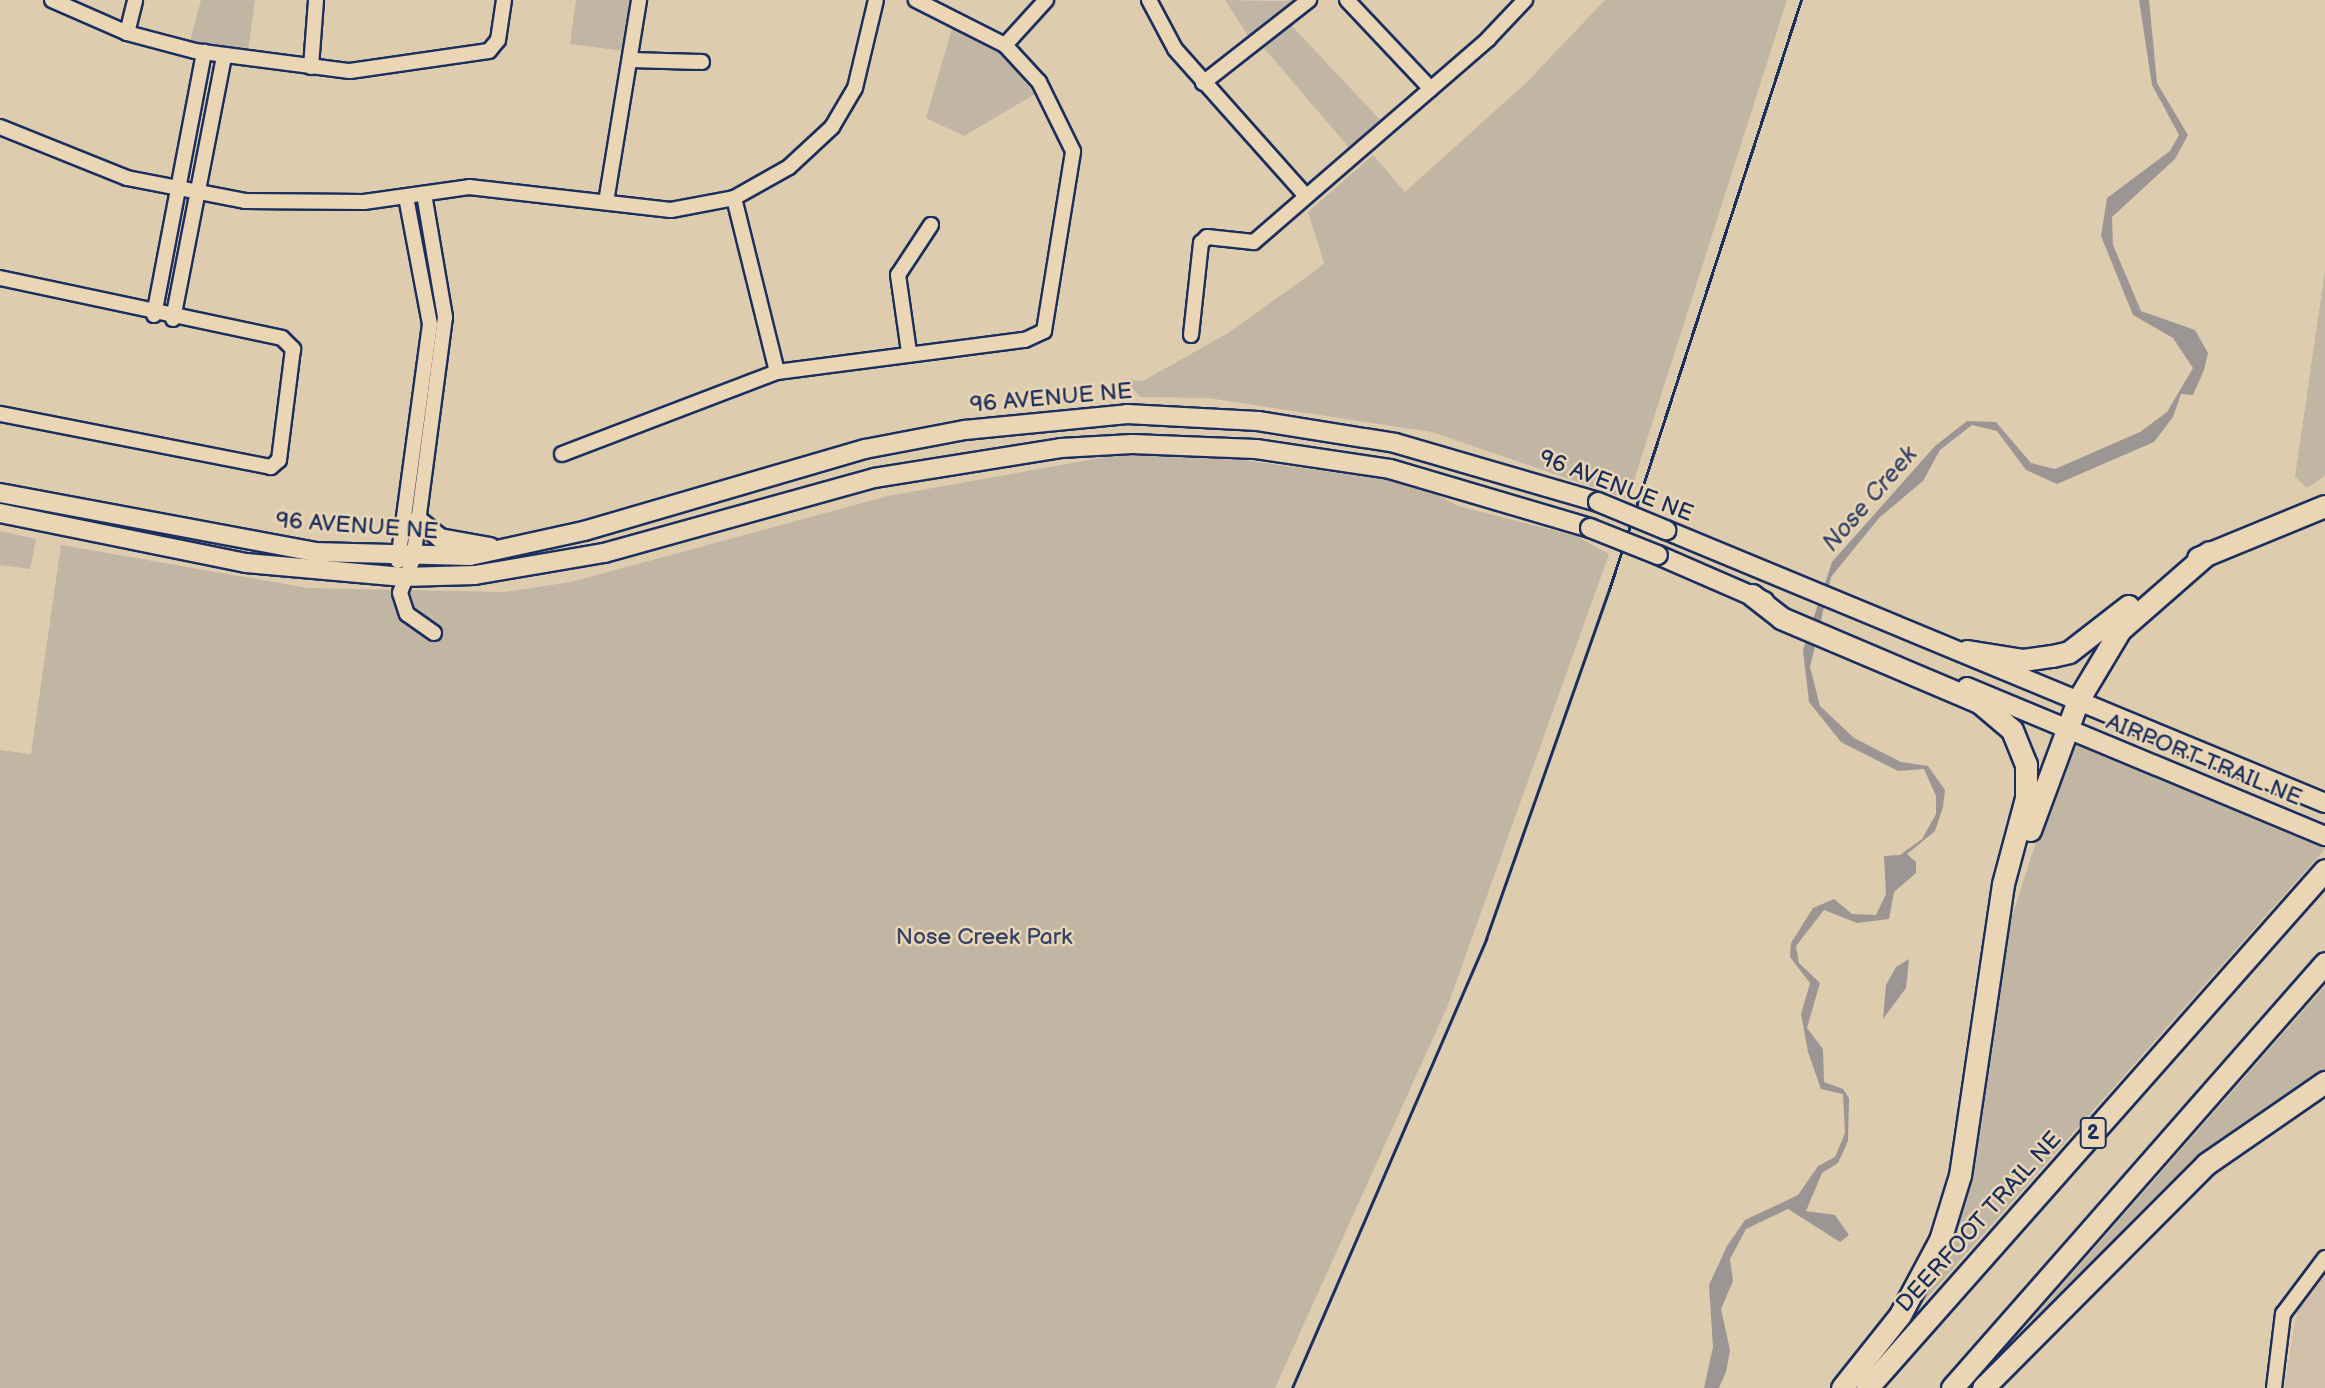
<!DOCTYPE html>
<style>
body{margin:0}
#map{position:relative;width:2325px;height:1388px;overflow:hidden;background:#deccaf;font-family:"Balsamiq Sans",sans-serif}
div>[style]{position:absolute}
.built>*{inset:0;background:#d0c0a9}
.green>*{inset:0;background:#c1b5a3}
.water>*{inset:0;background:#9b9693}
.roads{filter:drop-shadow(2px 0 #1b2f5e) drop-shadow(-2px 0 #1b2f5e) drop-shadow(0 2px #1b2f5e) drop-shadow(0 -2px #1b2f5e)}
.minor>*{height:14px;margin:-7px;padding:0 7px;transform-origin:7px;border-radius:7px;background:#ead6b4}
.major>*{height:18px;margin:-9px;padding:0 9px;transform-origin:9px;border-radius:9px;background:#ead6b4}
.highway>*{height:21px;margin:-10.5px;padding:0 10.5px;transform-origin:10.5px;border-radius:10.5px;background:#ead6b4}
.rail>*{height:2.5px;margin:-1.25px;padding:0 1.25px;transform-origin:1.25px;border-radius:1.25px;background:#1b2f5e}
.bridges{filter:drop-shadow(2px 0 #1b2f5e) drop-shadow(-2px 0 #1b2f5e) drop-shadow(0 2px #1b2f5e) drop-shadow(0 -2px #1b2f5e)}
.major-bridge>*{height:18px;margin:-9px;padding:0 9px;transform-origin:9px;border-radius:9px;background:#ead6b4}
span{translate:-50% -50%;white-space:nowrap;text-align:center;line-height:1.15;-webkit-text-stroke:5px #ead6b4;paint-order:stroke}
.shield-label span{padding:2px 5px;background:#ead6b4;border:2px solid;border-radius:5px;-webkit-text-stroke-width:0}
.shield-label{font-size:21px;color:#1b2f5e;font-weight:700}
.street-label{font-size:23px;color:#1b2f5e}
.park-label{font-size:23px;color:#344368}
.water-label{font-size:24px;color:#354469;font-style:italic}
</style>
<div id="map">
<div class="built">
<i style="clip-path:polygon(2325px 1276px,2325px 1388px,2284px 1388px,2298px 1307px)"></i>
</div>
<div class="green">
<i style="clip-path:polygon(201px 0,255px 0,248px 51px,190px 41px)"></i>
<i style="clip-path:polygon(576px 0,631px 0,624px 51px,570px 44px)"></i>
<i style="clip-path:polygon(1225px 0,1278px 1px,1297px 0,1248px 36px)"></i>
<i style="clip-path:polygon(1605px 0,1787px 0,1628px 499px,1432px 432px,1208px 398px,1140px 397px,1124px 379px,1143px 381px,1228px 333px,1315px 271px,1324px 263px,1308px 212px,1373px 155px,1405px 192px,1527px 82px)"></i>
<i style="clip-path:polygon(953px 25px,1005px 57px,1035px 94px,964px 136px,926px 118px)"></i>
<i style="clip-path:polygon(1291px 25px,1382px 122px,1351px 150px,1264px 48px)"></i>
<i style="clip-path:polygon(2325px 270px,2325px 476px,2307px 488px,2295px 477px)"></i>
<i style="clip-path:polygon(1123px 454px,1222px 457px,1417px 484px,1458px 506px,1576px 536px,1609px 554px,1448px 1005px,1275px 1388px,0 1388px,0 750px,31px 754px,61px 545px,308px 588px,504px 592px,571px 582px,888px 496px)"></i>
<i style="clip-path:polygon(0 531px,36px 539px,30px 569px,0 565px)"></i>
<i style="clip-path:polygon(2074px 744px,2325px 849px,1901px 1327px,1947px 1246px,2000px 954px,2058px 773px)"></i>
<i style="clip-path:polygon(2325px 986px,2325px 1072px,2199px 1158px,2028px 1324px)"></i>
</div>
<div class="water">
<i style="clip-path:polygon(2139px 0,2149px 0,2157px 83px,2188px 135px,2175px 159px,2112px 217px,2113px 245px,2141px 311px,2195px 330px,2208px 353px,2204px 370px,2193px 395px,2181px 394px,2173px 417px,2154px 442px,2057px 484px,2026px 470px,1997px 431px,1972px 425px,1940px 450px,1923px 481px,1879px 518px,1831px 577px,1810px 667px,1820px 706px,1854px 738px,1901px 762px,1928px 766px,1945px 790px,1943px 807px,1935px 831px,1907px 854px,1916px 862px,1916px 873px,1894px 892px,1889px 919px,1857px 923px,1824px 910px,1796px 946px,1799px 963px,1820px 983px,1807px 1028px,1823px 1049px,1824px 1082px,1843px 1089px,1849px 1098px,1848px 1141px,1838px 1163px,1822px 1173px,1806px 1211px,1835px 1215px,1849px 1235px,1840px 1242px,1788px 1209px,1746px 1229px,1730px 1259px,1733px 1281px,1721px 1309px,1730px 1350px,1726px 1372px,1719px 1388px,1704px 1388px,1713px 1347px,1709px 1285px,1727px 1246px,1745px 1220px,1798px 1195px,1818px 1166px,1835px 1157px,1845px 1133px,1843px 1094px,1821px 1089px,1808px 1052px,1801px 1014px,1810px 983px,1790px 957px,1791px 943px,1813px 908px,1834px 899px,1852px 914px,1876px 915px,1886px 894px,1884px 856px,1900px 855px,1922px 839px,1936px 814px,1936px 796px,1924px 769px,1898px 771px,1841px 742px,1809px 702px,1803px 650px,1832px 562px,1935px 446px,1967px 421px,1996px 422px,2031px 463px,2055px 469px,2140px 432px,2167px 412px,2193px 368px,2173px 338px,2133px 315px,2101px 236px,2107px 198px,2170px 151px,2179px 135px,2152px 85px)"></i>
<i style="clip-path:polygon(1909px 959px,1906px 988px,1883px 1019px,1886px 985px,1896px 967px)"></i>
</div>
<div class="roads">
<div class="minor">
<i style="left:52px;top:0;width:82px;rotate:23.7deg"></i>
<i style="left:127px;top:33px;width:70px;rotate:14.8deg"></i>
<i style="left:195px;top:51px;width:156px;rotate:7.4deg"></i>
<i style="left:350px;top:71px;width:140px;rotate:-8.2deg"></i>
<i style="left:489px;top:51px;width:14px;rotate:-51deg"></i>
<i style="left:498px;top:40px;width:40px;rotate:-81.5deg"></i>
<i style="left:1149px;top:0;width:55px;rotate:62deg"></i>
<i style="left:1175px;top:49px;width:195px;rotate:48.3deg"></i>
<i style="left:1347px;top:0;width:122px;rotate:46.7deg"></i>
<i style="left:127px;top:33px;width:34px;rotate:-76deg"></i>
<i style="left:1005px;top:45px;width:61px;rotate:-47.7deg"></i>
<i style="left:631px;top:60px;width:71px;rotate:1.6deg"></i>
<i style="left:311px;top:67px;width:67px;rotate:-85.7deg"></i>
<i style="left:1203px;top:83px;width:135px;rotate:-38.1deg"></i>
<i style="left:0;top:127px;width:137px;rotate:21.9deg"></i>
<i style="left:127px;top:178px;width:120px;rotate:11deg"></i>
<i style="left:245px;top:201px;width:119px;rotate:0.5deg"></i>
<i style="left:364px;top:202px;width:106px;rotate:-8.1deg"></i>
<i style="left:469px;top:187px;width:203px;rotate:6.5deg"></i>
<i style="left:671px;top:210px;width:64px;rotate:-10.8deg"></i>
<i style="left:734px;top:198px;width:63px;rotate:-29.4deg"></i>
<i style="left:789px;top:167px;width:59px;rotate:-42.9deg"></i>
<i style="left:832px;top:127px;width:45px;rotate:-59.5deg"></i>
<i style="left:855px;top:88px;width:90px;rotate:-76.6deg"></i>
<i style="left:424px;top:194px;width:125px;rotate:80.3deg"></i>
<i style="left:445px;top:317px;width:244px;rotate:97.5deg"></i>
<i style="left:413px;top:559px;width:36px;rotate:111deg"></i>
<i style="left:400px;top:593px;width:22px;rotate:72deg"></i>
<i style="left:407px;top:614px;width:33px;rotate:35deg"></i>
<i style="left:734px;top:198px;width:179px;rotate:76.1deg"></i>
<i style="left:777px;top:372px;width:250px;rotate:-7.4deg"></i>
<i style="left:1025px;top:340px;width:21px;rotate:-25deg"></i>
<i style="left:1044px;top:331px;width:182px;rotate:-80.8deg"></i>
<i style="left:1073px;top:151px;width:77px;rotate:-116.2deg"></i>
<i style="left:1039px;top:82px;width:50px;rotate:-132.6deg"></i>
<i style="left:1005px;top:45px;width:100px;rotate:-153.2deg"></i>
<i style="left:606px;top:202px;width:205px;rotate:-80.7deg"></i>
<i style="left:0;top:278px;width:288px;rotate:12deg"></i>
<i style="left:282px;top:338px;width:16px;rotate:45deg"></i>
<i style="left:293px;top:349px;width:112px;rotate:97.2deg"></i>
<i style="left:279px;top:460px;width:11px;rotate:139deg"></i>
<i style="left:271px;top:467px;width:276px;rotate:-168.9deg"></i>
<i style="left:154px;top:315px;width:268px;rotate:-79.2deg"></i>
<i style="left:173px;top:319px;width:268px;rotate:-79deg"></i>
<i style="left:1191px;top:335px;width:93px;rotate:-83.8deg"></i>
<i style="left:1201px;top:243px;width:8px;rotate:-45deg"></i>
<i style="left:1207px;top:237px;width:47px;rotate:6.1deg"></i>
<i style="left:1254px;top:242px;width:310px;rotate:-40.9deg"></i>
<i style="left:1488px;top:39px;width:54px;rotate:-46.5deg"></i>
<i style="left:909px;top:352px;width:78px;rotate:-98.1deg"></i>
<i style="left:898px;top:275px;width:60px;rotate:-56.6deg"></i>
<i style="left:562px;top:454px;width:230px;rotate:-20.9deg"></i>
<i style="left:398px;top:561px;width:239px;rotate:-82.3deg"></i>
<i style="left:430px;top:324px;width:129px;rotate:-100.7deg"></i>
<i style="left:2274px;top:1388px;width:75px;rotate:-83.1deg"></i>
<i style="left:2283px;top:1314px;width:70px;rotate:-53.1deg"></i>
</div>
<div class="major">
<i style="left:0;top:493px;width:319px;rotate:10.6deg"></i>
<i style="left:314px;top:552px;width:156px;rotate:1.5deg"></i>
<i style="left:470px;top:556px;width:117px;rotate:-12.4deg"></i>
<i style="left:584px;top:531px;width:293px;rotate:-16.3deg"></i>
<i style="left:865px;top:449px;width:102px;rotate:-10.8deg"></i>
<i style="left:965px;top:430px;width:163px;rotate:-5.6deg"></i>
<i style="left:1127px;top:414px;width:131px;rotate:3.1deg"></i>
<i style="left:1258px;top:421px;width:139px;rotate:9.1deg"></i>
<i style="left:1395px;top:443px;width:211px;rotate:16.2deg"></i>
<i style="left:0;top:513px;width:251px;rotate:11.5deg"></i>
<i style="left:246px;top:563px;width:158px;rotate:5.1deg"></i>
<i style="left:403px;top:577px;width:72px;rotate:-1.6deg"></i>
<i style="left:475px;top:575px;width:131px;rotate:-9.7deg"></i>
<i style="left:604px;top:553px;width:280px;rotate:-15.5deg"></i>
<i style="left:874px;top:478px;width:189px;rotate:-9.1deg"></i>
<i style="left:1061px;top:448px;width:71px;rotate:-3.2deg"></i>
<i style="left:1132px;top:444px;width:124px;rotate:2.3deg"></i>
<i style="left:1256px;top:449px;width:135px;rotate:8.5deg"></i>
<i style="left:1390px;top:469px;width:209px;rotate:16.4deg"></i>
<i style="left:418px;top:520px;width:28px;rotate:39deg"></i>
<i style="left:440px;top:538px;width:51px;rotate:10.2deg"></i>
<i style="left:1666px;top:530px;width:713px;rotate:22.5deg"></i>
<i style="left:1658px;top:555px;width:116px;rotate:23.5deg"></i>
<i style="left:1967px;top:687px;width:388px;rotate:22.6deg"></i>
</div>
<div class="highway">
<i style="left:2198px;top:558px;width:137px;rotate:-22.3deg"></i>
<i style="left:1752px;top:595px;width:37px;rotate:38deg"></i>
<i style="left:1781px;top:618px;width:215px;rotate:23deg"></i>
<i style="left:1979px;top:702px;width:43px;rotate:40.3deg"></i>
<i style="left:2012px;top:730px;width:37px;rotate:68deg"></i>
<i style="left:2026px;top:764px;width:34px;rotate:90deg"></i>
<i style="left:2026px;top:798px;width:89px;rotate:105deg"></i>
<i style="left:2003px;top:884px;width:294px;rotate:98.4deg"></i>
<i style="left:1960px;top:1175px;width:68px;rotate:107.1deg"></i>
<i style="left:1940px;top:1240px;width:85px;rotate:118.1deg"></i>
<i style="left:1900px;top:1315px;width:93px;rotate:128.5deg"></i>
<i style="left:1967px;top:651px;width:57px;rotate:9.1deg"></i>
<i style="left:2023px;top:660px;width:29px;rotate:-8deg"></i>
<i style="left:2052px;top:656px;width:17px;rotate:-13deg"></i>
<i style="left:2069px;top:652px;width:75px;rotate:-37.9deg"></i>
<i style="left:2030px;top:830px;width:139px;rotate:-69.7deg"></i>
<i style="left:2078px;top:700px;width:82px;rotate:-59deg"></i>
<i style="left:2120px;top:630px;width:118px;rotate:-41.2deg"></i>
<i style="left:1867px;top:1388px;width:691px;rotate:-48.52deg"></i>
<i style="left:1952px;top:1388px;width:565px;rotate:-48.73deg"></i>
<i style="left:1983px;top:1388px;width:316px;rotate:-45.1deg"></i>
<i style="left:2206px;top:1164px;width:145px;rotate:-34.6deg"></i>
</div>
</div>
<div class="rail">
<i style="left:1292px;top:1388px;width:489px;rotate:-66.6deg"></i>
<i style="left:1486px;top:939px;width:370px;rotate:-70.6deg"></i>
<i style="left:1609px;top:590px;width:620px;rotate:-71.97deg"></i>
</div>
<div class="bridges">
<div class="major-bridge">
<i style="left:1598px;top:502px;width:74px;rotate:22.4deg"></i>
<i style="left:1590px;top:528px;width:73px;rotate:21.7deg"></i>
</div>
</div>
<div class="shield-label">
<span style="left:2093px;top:1133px">2</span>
</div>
<div class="street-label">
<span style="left:1051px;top:398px;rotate:-5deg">96 AVENUE NE</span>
<span style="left:1616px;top:486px;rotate:21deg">96 AVENUE NE</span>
<span style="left:357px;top:526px;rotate:4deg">96 AVENUE NE</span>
<span style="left:2204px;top:760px;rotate:22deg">AIRPORT TRAIL NE</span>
<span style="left:1979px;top:1222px;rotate:-48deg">DEERFOOT TRAIL NE</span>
</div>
<div class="park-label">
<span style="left:984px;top:937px">Nose Creek Park</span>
</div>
<div class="water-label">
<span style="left:1870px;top:499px;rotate:-49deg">Nose Creek</span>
</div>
</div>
